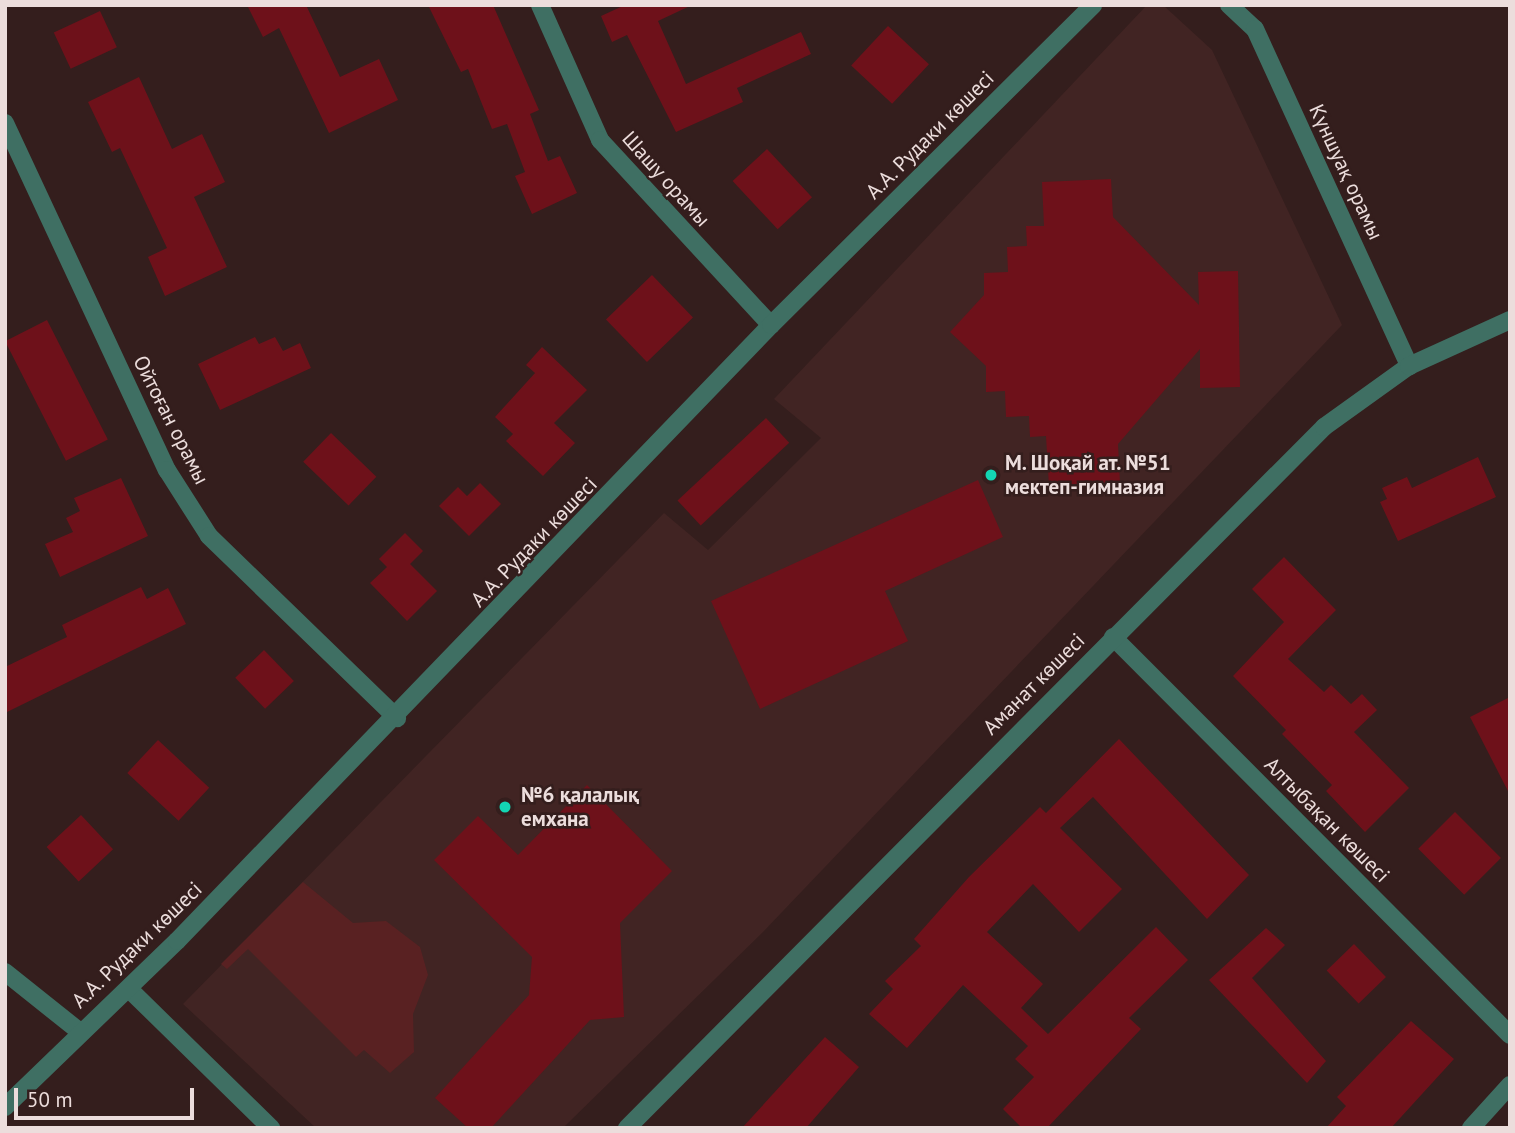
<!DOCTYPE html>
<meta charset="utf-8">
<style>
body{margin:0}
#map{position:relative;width:1515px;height:1133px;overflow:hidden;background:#341e1d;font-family:"PT Sans",sans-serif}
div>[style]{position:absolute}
.built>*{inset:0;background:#412423}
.green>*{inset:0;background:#592122}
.building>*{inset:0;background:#6e111a;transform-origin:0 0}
.minor>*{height:18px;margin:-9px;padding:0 9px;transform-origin:9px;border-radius:9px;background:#3f6f63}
.dots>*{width:19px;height:19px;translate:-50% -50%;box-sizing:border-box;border:4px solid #341e1d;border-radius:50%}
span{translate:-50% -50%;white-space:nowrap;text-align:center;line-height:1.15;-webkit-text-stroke:5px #341e1d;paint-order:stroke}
.street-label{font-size:21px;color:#ecdddc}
.poi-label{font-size:21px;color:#ecdddc;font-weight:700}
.left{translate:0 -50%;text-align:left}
.frame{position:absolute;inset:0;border:7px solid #ecdddc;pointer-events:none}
.scale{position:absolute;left:14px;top:1088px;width:180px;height:32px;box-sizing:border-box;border:4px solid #ecdddc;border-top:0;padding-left:9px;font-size:21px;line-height:24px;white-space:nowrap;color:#ecdddc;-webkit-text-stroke:5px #341e1d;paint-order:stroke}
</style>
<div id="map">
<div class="built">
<i style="clip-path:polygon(1147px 5px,1163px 5px,1212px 50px,1342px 325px,763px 932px,563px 1128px,316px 1128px,183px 1004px,664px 513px,708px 550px,821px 438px,774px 399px)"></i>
</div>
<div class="green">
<i style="clip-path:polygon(303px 882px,353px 923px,386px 921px,420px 947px,428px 975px,413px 1014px,414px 1052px,390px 1073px,364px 1050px,356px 1057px,248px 949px,227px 969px,221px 964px)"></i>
</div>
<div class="building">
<i style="clip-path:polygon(247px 5px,306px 5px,340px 77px,379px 59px,398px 100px,329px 133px,279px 28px,263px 37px)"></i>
<i style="clip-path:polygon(428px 5px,493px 5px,539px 110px,530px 114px,548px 161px,560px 156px,577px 193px,532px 214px,515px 176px,525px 172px,507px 124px,492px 129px,468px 69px,461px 72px)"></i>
<i style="clip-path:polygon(625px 5px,692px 5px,658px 21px,686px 84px,801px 32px,811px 54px,737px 88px,743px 102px,676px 132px,627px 35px,612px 42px,601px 16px)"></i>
<i style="left:100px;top:11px;width:40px;height:51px;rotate:65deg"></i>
<i style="left:888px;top:26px;width:56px;height:54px;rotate:43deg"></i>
<i style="clip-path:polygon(139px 77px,172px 149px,202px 134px,225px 182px,194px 197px,227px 267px,165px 296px,148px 257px,167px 248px,120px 148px,112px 152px,88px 102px)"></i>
<i style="left:767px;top:149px;width:66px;height:47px;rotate:47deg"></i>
<i style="clip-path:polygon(1111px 179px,1113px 217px,1199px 305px,1198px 272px,1238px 271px,1240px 387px,1200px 388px,1200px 349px,1118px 444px,1120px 483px,1049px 486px,1046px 436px,1030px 437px,1029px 416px,1006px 417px,1005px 391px,986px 392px,986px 366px,950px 332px,984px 295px,984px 273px,1008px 272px,1007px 247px,1027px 246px,1026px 226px,1044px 226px,1042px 182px)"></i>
<i style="left:652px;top:275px;width:59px;height:64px;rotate:46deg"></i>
<i style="left:47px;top:320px;width:134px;height:47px;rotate:63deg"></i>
<i style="clip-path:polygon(255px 337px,259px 344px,275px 337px,283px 351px,300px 343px,311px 368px,220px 410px,198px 364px)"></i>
<i style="clip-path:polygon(542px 347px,587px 390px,554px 423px,575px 443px,543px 476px,506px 441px,513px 434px,495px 417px,535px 373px,526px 365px)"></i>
<i style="left:766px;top:418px;width:34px;height:121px;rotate:47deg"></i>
<i style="left:331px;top:433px;width:63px;height:40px;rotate:44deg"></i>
<i style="clip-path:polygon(1478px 457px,1496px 497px,1398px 541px,1380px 502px,1387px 499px,1382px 488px,1407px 477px,1412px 488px)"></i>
<i style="clip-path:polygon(121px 478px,148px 536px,60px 577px,45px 544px,73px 532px,66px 518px,80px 511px,74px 498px)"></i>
<i style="clip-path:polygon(978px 480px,1003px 537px,885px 591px,908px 641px,760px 709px,711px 601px)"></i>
<i style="clip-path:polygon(480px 483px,501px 504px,469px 536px,439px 506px,458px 487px,467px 496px)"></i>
<i style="clip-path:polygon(405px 533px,423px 551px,410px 564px,437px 591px,407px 621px,370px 583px,387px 567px,379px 559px)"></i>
<i style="clip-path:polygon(1284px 557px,1336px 610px,1288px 659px,1324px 692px,1331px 685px,1351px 704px,1362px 694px,1377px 710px,1354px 732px,1409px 788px,1365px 832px,1326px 791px,1332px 785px,1282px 734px,1286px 730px,1233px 676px,1284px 622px,1252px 589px)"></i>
<i style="clip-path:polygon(141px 587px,147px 599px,168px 588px,186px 624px,5px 713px,5px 667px,67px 637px,62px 625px)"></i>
<i style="left:264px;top:650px;width:43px;height:40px;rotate:46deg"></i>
<i style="clip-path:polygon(1510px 697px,1510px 795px,1470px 717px)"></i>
<i style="clip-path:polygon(1119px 739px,1249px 875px,1207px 919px,1093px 797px,1060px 828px,1122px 889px,1079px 932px,1033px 884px,987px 932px,1043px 984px,1021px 1008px,1048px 1034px,1156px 927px,1188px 960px,1129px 1018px,1141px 1029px,1047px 1128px,1022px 1128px,1003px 1109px,1034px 1077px,1015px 1059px,1028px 1046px,963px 985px,907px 1048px,869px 1014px,893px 989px,885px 981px,921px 946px,914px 939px,969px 877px,1040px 807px,1046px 813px)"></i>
<i style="left:158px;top:740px;width:70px;height:45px;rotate:43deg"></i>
<i style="clip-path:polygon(587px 785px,672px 871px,620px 923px,624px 1017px,590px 1020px,491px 1128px,468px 1128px,435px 1098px,529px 995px,532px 957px,434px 860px,478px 816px,518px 855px)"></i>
<i style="left:1455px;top:812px;width:65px;height:52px;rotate:45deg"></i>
<i style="left:81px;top:815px;width:47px;height:47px;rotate:47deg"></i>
<i style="clip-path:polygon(1266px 928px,1285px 945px,1252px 978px,1326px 1061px,1307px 1083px,1209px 980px)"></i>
<i style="left:1354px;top:944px;width:46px;height:38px;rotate:46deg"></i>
<i style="clip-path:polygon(1411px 1021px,1454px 1059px,1391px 1128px,1326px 1128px,1346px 1106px,1337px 1097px)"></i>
<i style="clip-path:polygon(825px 1037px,859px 1067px,806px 1128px,742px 1128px)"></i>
</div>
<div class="minor">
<i style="left:540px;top:5px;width:148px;rotate:66deg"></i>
<i style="left:600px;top:140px;width:252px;rotate:47.3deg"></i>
<i style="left:1229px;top:5px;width:35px;rotate:43deg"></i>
<i style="left:1255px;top:29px;width:371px;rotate:65.4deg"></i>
<i style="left:5px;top:123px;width:383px;rotate:65deg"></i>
<i style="left:167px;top:470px;width:78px;rotate:57.5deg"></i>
<i style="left:209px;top:536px;width:262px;rotate:44.1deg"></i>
<i style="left:1113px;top:637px;width:562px;rotate:45.07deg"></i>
<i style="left:5px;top:972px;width:95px;rotate:38.6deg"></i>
<i style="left:129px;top:989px;width:199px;rotate:44.4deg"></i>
<i style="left:5px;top:1107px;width:239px;rotate:-44deg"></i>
<i style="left:177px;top:941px;width:856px;rotate:-46.04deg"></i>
<i style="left:771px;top:325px;width:454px;rotate:-44.8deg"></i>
<i style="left:627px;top:1128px;width:989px;rotate:-45.16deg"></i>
<i style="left:1324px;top:427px;width:105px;rotate:-35.7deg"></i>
<i style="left:1409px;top:366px;width:111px;rotate:-24.5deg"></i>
<i style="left:1471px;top:1128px;width:58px;rotate:-47.8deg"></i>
</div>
<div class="dots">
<i style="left:991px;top:475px;background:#13d5b3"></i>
<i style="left:505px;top:807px;background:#13d5b3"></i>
</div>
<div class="street-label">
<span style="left:930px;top:135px;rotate:-45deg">А.А. Рудаки көшесі</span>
<span style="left:1346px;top:172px;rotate:65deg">Күншуақ орамы</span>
<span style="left:666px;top:179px;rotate:48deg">Шашу орамы</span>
<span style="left:171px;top:420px;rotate:63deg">Ойтоған орамы</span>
<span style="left:534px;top:542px;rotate:-46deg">А.А. Рудаки көшесі</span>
<span style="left:1034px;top:684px;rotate:-45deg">Аманат көшесі</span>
<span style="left:1327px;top:820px;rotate:45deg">Алтыбақан көшесі</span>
<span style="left:137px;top:945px;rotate:-44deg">А.А. Рудаки көшесі</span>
</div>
<div class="poi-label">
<span class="left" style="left:1005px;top:475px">М. Шоқай ат. №51<br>мектеп-гимназия</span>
<span class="left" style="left:521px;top:807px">№6 қалалық<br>емхана</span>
</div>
<div class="frame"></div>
<div class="scale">50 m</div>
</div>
